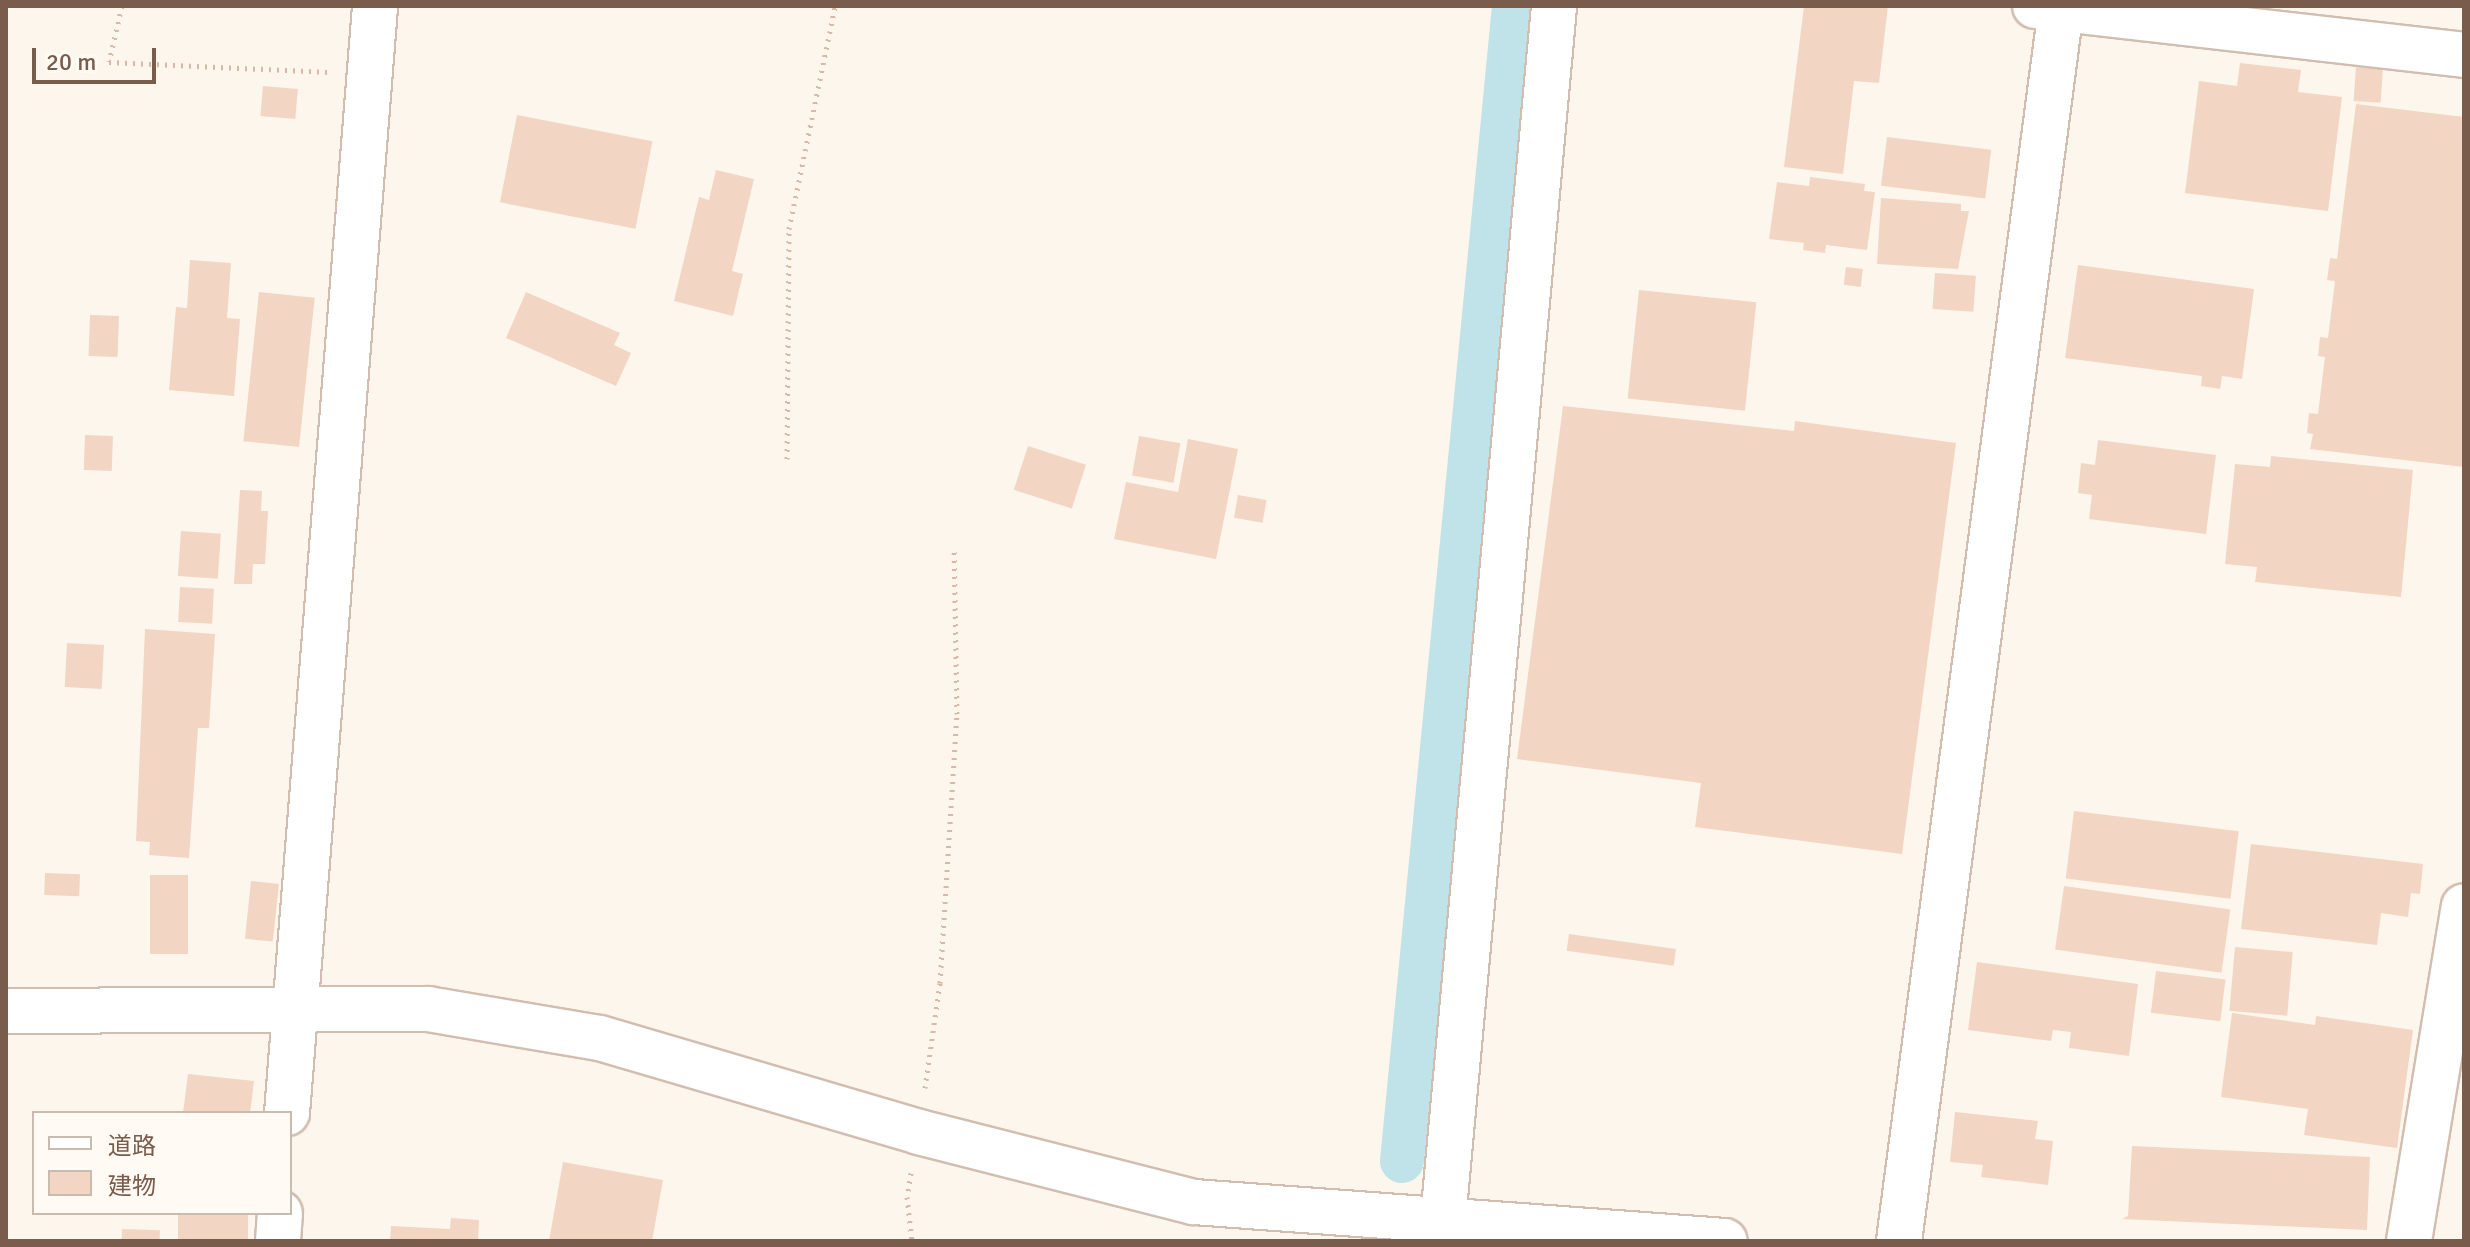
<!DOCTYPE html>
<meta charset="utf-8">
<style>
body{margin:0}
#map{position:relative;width:2470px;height:1247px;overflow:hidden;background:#fdf6ec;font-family:Signika,"Noto Sans JP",sans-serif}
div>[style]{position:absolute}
.canal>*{height:44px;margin:-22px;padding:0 22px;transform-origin:22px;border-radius:22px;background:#bfe3e8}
.building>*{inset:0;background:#f3d5c3;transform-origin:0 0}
.path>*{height:5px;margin-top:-2.5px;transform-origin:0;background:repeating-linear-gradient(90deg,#d9b8a5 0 2px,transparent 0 8px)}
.roads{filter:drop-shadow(2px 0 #d1beb0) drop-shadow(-2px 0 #d1beb0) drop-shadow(0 2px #d1beb0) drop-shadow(0 -2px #d1beb0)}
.tertiary>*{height:44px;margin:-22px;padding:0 22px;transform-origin:22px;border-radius:22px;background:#fff}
span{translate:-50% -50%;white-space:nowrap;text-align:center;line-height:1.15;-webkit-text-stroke:6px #fffaf3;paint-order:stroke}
.frame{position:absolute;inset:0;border:8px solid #7a5c4d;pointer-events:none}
.legend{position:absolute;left:32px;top:1111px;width:260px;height:104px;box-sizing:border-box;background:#fffaf3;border:2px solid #cabbb1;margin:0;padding:10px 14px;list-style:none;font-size:24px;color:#7a5c4d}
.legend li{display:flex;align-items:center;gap:16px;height:40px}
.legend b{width:40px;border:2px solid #cabbb1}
.scale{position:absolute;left:32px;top:48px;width:124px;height:36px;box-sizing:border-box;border:4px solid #7a5c4d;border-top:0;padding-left:10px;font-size:24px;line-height:28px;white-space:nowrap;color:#7a5c4d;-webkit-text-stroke:6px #fffaf3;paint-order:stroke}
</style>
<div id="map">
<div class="canal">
<i style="left:1402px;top:1161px;width:1160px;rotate:-84.46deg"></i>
</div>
<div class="building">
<i style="clip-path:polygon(1804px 6px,1888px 6px,1879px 83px,1854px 81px,1843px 174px,1784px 167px)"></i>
<i style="clip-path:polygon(2240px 63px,2301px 70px,2298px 92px,2342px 97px,2328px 211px,2185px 193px,2199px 81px,2237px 86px)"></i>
<i style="left:2356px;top:67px;width:27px;height:34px;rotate:4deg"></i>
<i style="left:263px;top:86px;width:35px;height:30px;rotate:5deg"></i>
<i style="clip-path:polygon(2356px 104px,2464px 117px,2464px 467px,2310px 449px,2313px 434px,2307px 433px,2309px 413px,2318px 414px,2325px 357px,2318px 356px,2320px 337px,2328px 338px,2335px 281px,2327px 280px,2330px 258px,2337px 259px)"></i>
<i style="left:517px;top:115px;width:138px;height:89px;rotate:11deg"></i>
<i style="left:1887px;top:137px;width:105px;height:49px;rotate:7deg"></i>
<i style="clip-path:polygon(716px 170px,754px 179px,732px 271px,743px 274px,733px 316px,674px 301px,699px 197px,709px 200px)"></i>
<i style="clip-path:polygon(1810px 177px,1865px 184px,1864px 191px,1875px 192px,1867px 250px,1826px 245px,1825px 253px,1803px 250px,1804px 243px,1769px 239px,1777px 182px,1809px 186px)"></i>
<i style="clip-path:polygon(1881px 198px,1961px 204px,1961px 211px,1969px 211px,1958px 269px,1877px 264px)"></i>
<i style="clip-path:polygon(190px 260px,231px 263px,227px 318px,240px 319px,234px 396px,169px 390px,176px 307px,187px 308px)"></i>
<i style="clip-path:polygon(2078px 265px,2254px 289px,2242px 379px,2222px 376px,2220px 389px,2201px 386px,2202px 376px,2065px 358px)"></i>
<i style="left:1846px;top:267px;width:17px;height:18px;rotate:7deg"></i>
<i style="left:1935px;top:273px;width:41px;height:36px;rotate:4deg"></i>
<i style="left:1639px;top:290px;width:118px;height:109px;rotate:6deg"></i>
<i style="left:259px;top:292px;width:56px;height:150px;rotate:6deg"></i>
<i style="clip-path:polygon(526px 292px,620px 333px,614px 345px,631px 353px,616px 386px,506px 338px)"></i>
<i style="left:90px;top:315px;width:29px;height:41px;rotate:2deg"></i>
<i style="clip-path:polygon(1563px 406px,1794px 431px,1795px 421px,1956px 443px,1902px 854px,1695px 827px,1701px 783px,1517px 759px)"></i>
<i style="left:85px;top:435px;width:28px;height:35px;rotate:2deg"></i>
<i style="left:1139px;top:436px;width:42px;height:40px;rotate:10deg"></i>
<i style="clip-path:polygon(1188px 439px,1238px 449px,1216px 559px,1114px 539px,1126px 482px,1178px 492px)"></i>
<i style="clip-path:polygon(2098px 440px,2216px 455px,2206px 534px,2089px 519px,2092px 495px,2078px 493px,2081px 463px,2095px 465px)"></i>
<i style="left:1028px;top:446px;width:61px;height:46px;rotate:18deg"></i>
<i style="clip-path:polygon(2271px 456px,2413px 470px,2401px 597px,2255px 582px,2257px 567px,2225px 564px,2235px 464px,2270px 467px)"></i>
<i style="clip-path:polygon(240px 490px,262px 491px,261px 511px,268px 511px,265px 564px,253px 564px,252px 584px,234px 584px)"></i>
<i style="left:1238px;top:495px;width:29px;height:23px;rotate:10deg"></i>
<i style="left:181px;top:531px;width:40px;height:45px;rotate:4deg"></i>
<i style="left:180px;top:587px;width:34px;height:35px;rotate:3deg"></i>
<i style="clip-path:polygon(145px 629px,215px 634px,209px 728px,198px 728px,189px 858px,149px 855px,150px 842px,136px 841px)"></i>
<i style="left:67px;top:643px;width:37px;height:44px;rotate:3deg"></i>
<i style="left:2074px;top:811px;width:166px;height:68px;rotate:7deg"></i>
<i style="clip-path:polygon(2251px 844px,2423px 864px,2420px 894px,2411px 893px,2408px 917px,2381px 913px,2377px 945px,2241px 929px)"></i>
<i style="left:45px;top:873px;width:35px;height:22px;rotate:2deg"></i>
<i style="left:150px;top:875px;width:38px;height:79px"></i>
<i style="left:251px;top:881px;width:28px;height:58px;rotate:6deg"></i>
<i style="left:2064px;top:886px;width:168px;height:64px;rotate:8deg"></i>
<i style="left:1569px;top:934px;width:108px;height:17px;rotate:8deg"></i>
<i style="left:2235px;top:947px;width:58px;height:64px;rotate:5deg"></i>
<i style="clip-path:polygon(1977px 962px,2138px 984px,2129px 1056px,2069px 1048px,2071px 1032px,2053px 1030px,2051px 1041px,1968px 1030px)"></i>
<i style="left:2156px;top:971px;width:70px;height:42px;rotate:7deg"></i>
<i style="clip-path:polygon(2232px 1013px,2315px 1025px,2316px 1016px,2413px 1030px,2397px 1148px,2304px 1135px,2308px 1109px,2221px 1097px)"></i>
<i style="clip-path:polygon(188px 1074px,254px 1081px,250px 1113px,183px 1113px)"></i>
<i style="clip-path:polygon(1955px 1112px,2038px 1121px,2035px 1139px,2053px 1141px,2048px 1185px,1981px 1177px,1983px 1165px,1950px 1162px)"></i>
<i style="clip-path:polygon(2132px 1146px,2370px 1157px,2367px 1230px,2122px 1219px,2128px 1216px)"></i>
<i style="clip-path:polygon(563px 1162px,663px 1180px,652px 1241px,549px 1241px)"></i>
<i style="left:178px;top:1213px;width:70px;height:28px"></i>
<i style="clip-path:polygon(451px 1218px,479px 1220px,478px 1241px,390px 1241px,391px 1226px,450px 1229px)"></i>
<i style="left:122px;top:1229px;width:38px;height:12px;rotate:2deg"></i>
</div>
<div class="path">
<i style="left:122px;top:6px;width:57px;rotate:103.1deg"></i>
<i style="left:109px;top:62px;width:220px;rotate:2.6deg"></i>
<i style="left:787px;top:459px;width:230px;rotate:-89.5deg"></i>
<i style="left:789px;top:229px;width:228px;rotate:-78.3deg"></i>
<i style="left:925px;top:1088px;width:106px;rotate:-81.9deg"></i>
<i style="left:940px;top:983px;width:270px;rotate:-86.4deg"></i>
<i style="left:957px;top:714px;width:167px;rotate:-91deg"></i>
<i style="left:911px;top:1173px;width:24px;rotate:99deg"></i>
<i style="left:907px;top:1197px;width:44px;rotate:83.5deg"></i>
</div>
<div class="roads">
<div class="tertiary">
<i style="left:2035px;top:6px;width:432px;rotate:6.5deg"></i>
<i style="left:6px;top:1011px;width:422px;rotate:-0.3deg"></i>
<i style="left:428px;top:1009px;width:174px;rotate:9.6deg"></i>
<i style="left:600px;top:1038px;width:333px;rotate:16.4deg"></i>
<i style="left:919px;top:1132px;width:284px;rotate:14.3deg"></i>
<i style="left:1194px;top:1202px;width:532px;rotate:4.2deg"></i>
<i style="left:287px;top:1113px;width:1110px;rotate:-85.45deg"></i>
<i style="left:278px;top:1241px;width:28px;rotate:-86deg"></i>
<i style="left:1441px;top:1241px;width:1240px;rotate:-84.77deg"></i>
<i style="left:1899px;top:1241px;width:1243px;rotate:-82.51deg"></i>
<i style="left:2409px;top:1241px;width:339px;rotate:-80.7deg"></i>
</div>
</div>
<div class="frame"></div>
<ul class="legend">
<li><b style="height:10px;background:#fff"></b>道路</li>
<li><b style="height:22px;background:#f3d5c3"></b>建物</li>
</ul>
<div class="scale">20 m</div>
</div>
